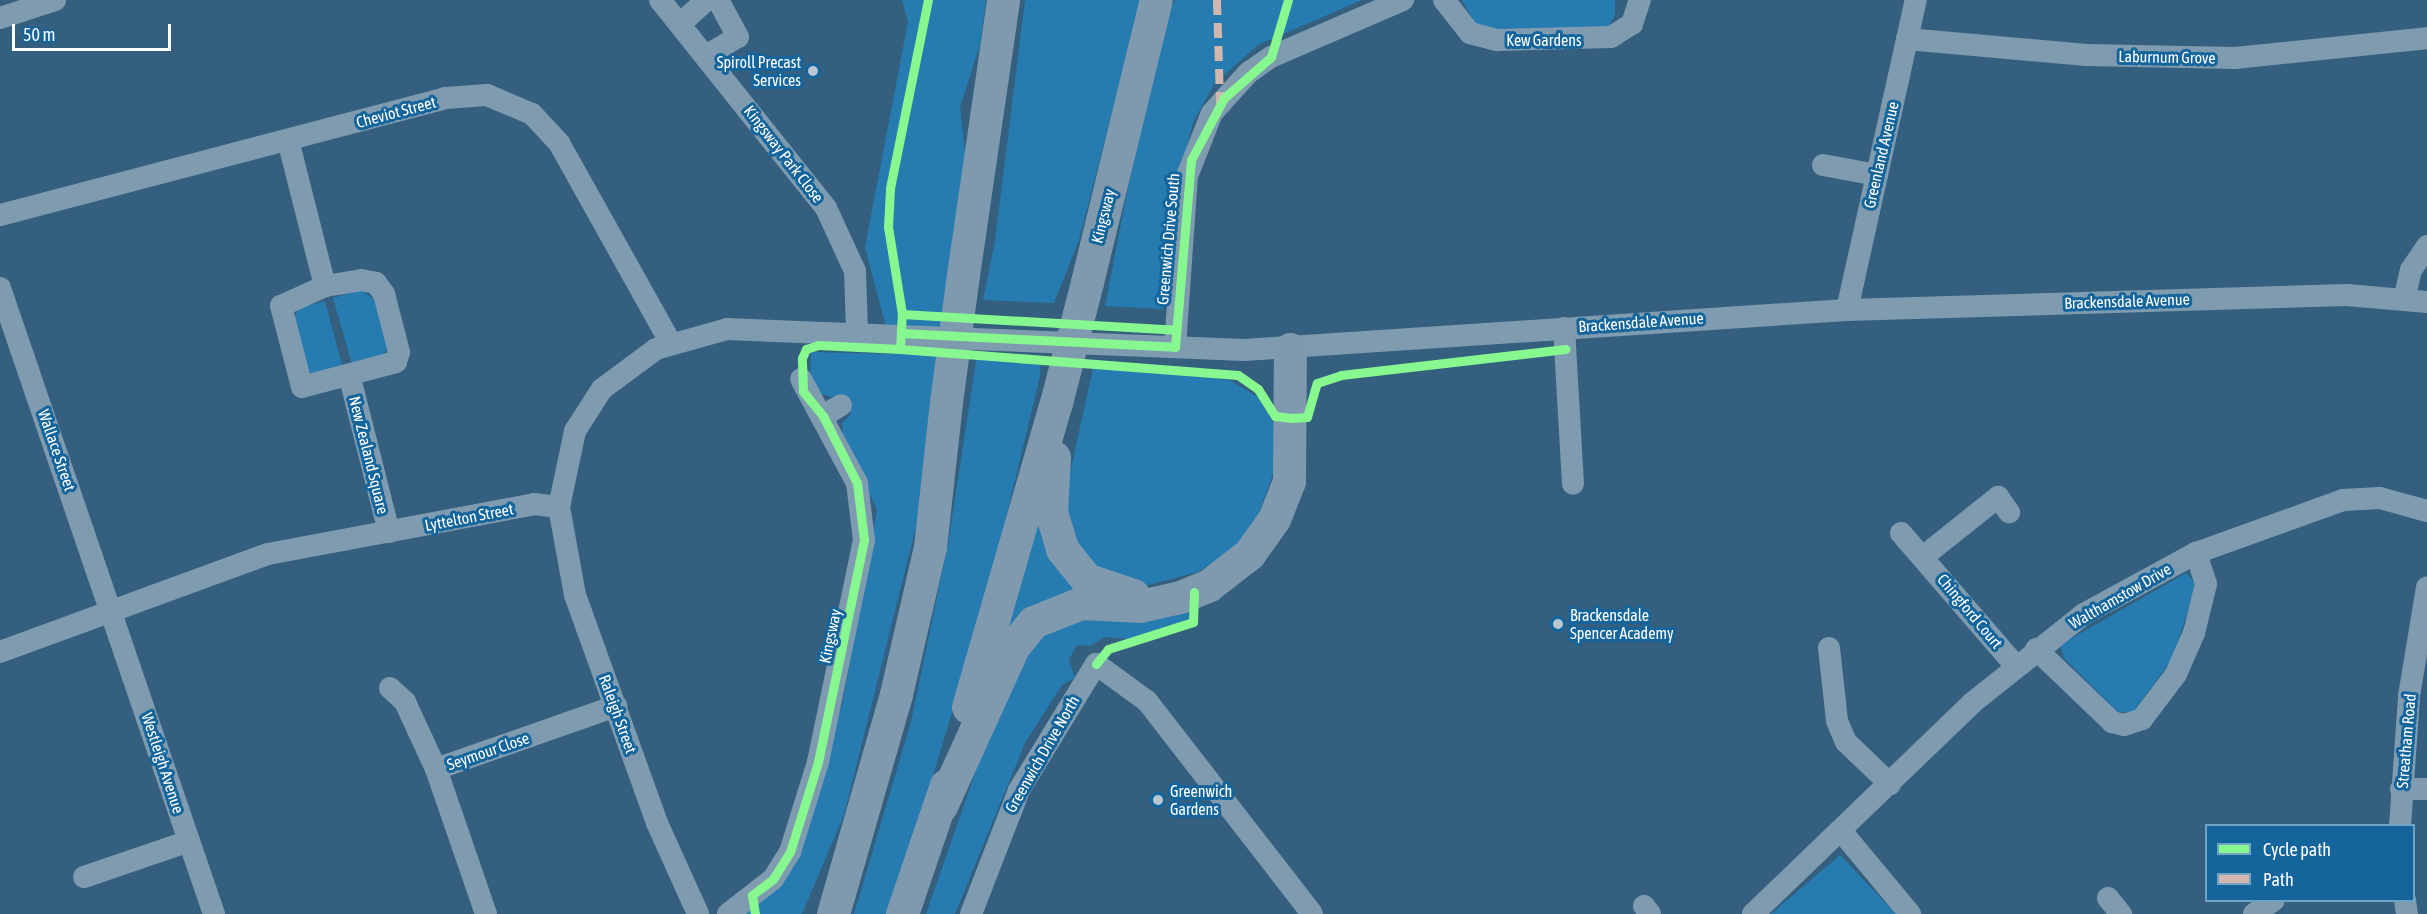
<!DOCTYPE html>
<html>
<head>
<meta charset="utf-8">
<style>
	body { margin:0 }
	#map { position:relative; width:2427px; height:914px; overflow:hidden; background:#345f7e; font-family:"Asap Condensed",sans-serif }
	div>[style] { position:absolute }
	.green>* { inset:0; background:#267bb1 }
	.minor>* { height:22px; margin:-11px; padding:0 11px; transform-origin:11px; border-radius:11px; background:#7f9baf }
	.highway>* { height:33px; margin:-16.5px; padding:0 16.5px; transform-origin:16.5px; border-radius:16.5px; background:#7f9aae }
	.highway-bridge>* { height:33px; margin:-16.5px; padding:0 16.5px; transform-origin:16.5px; border-radius:16.5px; background:#7f9aae }
	.quiet>* { height:8px; margin-top:-4px; transform-origin:0; background:repeating-linear-gradient(90deg,#d1b7ad 0 15px,transparent 0 23px) }
	.cycleway>* { height:9px; margin:-4.5px; padding:0 4.5px; transform-origin:4.5px; border-radius:4.5px; background:#87f88f }
	.dots>* { width:16px; height:16px; translate:-50% -50%; box-sizing:border-box; border:3px solid #15659d; border-radius:50% }
	span { translate:-50% -50%; white-space:nowrap; text-align:center; line-height:1.15; -webkit-text-stroke:6px #15659d; paint-order:stroke }
	.street-label { font-size:16px; color:#fff }
	.poi-label { font-size:16px; color:#fff }
	.right { translate:-100% -50%; text-align:right }
	.left { translate:0 -50%; text-align:left }
	.legend { position:absolute; left:2205px; top:824px; width:210px; height:78px; box-sizing:border-box; background:#15659d; border:2px solid #73a3c4; margin:0; padding:8px 10px; list-style:none; font-size:18px; color:#fff }
	.legend li { display:flex; align-items:center; gap:12px; height:30px }
	.legend b { width:30px; border:2px solid #73a3c4 }
	.scale { position:absolute; left:12px; top:24px; width:159px; height:27px; box-sizing:border-box; border:3px solid #fff; border-top:0; padding-left:8px; font-size:18px; line-height:21px; white-space:nowrap; color:#fff; -webkit-text-stroke:4px #15659d; paint-order:stroke }
</style>
</head>
<body>
<div id="map">
	<div class="green">
		<i style="clip-path:polygon(902px 0,986px 0,980px 45px,960px 107px,968px 178px,922px 503px,844px 815px,802px 914px,742px 914px,795px 866px,843px 701px,877px 510px,843px 437px,842px 423px,851px 414px,841px 394px,831px 397px,810px 390px,811px 352px,893px 354px,865px 247px,908px 22px)"></i>
		<i style="clip-path:polygon(1025px 0,1141px 0,1079px 240px,1054px 303px,983px 300px,995px 241px)"></i>
		<i style="clip-path:polygon(1175px 0,1362px 0,1258px 45px,1215px 83px,1194px 120px,1177px 183px,1163px 309px,1105px 306px,1147px 90px,1163px 22px)"></i>
		<i style="clip-path:polygon(1462px 0,1615px 0,1615px 15px,1608px 28px,1488px 29px,1475px 23px)"></i>
		<i style="clip-path:polygon(361px 290px,374px 299px,388px 348px,379px 362px,353px 368px,333px 298px)"></i>
		<i style="clip-path:polygon(325px 301px,343px 369px,317px 377px,307px 371px,293px 320px,299px 308px)"></i>
		<i style="clip-path:polygon(977px 355px,1041px 360px,1040px 376px,987px 598px,901px 880px,888px 914px,854px 914px,911px 722px,948px 544px)"></i>
		<i style="clip-path:polygon(1094px 364px,1229px 380px,1258px 397px,1276px 427px,1274px 471px,1258px 516px,1237px 546px,1198px 572px,1140px 587px,1089px 570px,1062px 509px)"></i>
		<i style="clip-path:polygon(1038px 508px,1082px 586px,1004px 639px)"></i>
		<i style="clip-path:polygon(2186px 573px,2194px 582px,2193px 594px,2173px 658px,2133px 712px,2118px 712px,2064px 658px,2060px 645px)"></i>
		<i style="clip-path:polygon(1191px 606px,1190px 619px,1131px 639px,1105px 637px,1090px 646px,1077px 645px,1069px 659px,1075px 678px,1062px 685px,1025px 743px,955px 914px,926px 914px,1011px 670px,1059px 615px)"></i>
		<i style="clip-path:polygon(1840px 855px,1896px 914px,1771px 914px)"></i>
	</div>
	<div class="minor">
		<i style="left:660px;top:0;width:266px;rotate:51.4deg"></i>
		<i style="left:826px;top:208px;width:69px;rotate:65.3deg"></i>
		<i style="left:855px;top:271px;width:59px;rotate:88.1deg"></i>
		<i style="left:1444px;top:0;width:42px;rotate:51.8deg"></i>
		<i style="left:1470px;top:33px;width:28px;rotate:15deg"></i>
		<i style="left:1497px;top:40px;width:114px;rotate:-1.5deg"></i>
		<i style="left:1611px;top:37px;width:25px;rotate:-32deg"></i>
		<i style="left:1632px;top:24px;width:25px;rotate:-72deg"></i>
		<i style="left:0;top:18px;width:58px;rotate:-18.1deg"></i>
		<i style="left:680px;top:24px;width:36px;rotate:-42deg"></i>
		<i style="left:1907px;top:39px;width:180px;rotate:5.1deg"></i>
		<i style="left:2086px;top:55px;width:149px;rotate:1.2deg"></i>
		<i style="left:2235px;top:58px;width:193px;rotate:-5.9deg"></i>
		<i style="left:706px;top:56px;width:37px;rotate:-31deg"></i>
		<i style="left:738px;top:37px;width:42px;rotate:-118.4deg"></i>
		<i style="left:288px;top:140px;width:151px;rotate:75.8deg"></i>
		<i style="left:1823px;top:165px;width:55px;rotate:10.5deg"></i>
		<i style="left:0;top:215px;width:460px;rotate:-14.7deg"></i>
		<i style="left:445px;top:98px;width:42px;rotate:-4.1deg"></i>
		<i style="left:487px;top:95px;width:49px;rotate:22.9deg"></i>
		<i style="left:532px;top:114px;width:40px;rotate:47deg"></i>
		<i style="left:559px;top:143px;width:228px;rotate:60.8deg"></i>
		<i style="left:361px;top:280px;width:15px;rotate:11deg"></i>
		<i style="left:376px;top:283px;width:14px;rotate:54deg"></i>
		<i style="left:384px;top:294px;width:60px;rotate:75.5deg"></i>
		<i style="left:399px;top:352px;width:10px;rotate:107deg"></i>
		<i style="left:396px;top:362px;width:97px;rotate:165.1deg"></i>
		<i style="left:302px;top:387px;width:84px;rotate:-104.5deg"></i>
		<i style="left:281px;top:306px;width:48px;rotate:-24.4deg"></i>
		<i style="left:325px;top:286px;width:36px;rotate:-9deg"></i>
		<i style="left:0;top:288px;width:662px;rotate:71.13deg"></i>
		<i style="left:2404px;top:300px;width:31px;rotate:-77deg"></i>
		<i style="left:2411px;top:270px;width:29px;rotate:-56deg"></i>
		<i style="left:1847px;top:310px;width:318px;rotate:-77.5deg"></i>
		<i style="left:1564px;top:328px;width:156px;rotate:86.7deg"></i>
		<i style="left:1175px;top:347px;width:171px;rotate:-86deg"></i>
		<i style="left:1187px;top:176px;width:68px;rotate:-68.4deg"></i>
		<i style="left:1212px;top:113px;width:54px;rotate:-48deg"></i>
		<i style="left:1248px;top:73px;width:28px;rotate:-35deg"></i>
		<i style="left:1271px;top:57px;width:144px;rotate:-23.4deg"></i>
		<i style="left:350px;top:378px;width:159px;rotate:75.8deg"></i>
		<i style="left:823px;top:416px;width:21px;rotate:-31deg"></i>
		<i style="left:559px;top:507px;width:89px;rotate:79.7deg"></i>
		<i style="left:575px;top:595px;width:242px;rotate:70.2deg"></i>
		<i style="left:657px;top:823px;width:100px;rotate:65.7deg"></i>
		<i style="left:1901px;top:533px;width:174px;rotate:49.2deg"></i>
		<i style="left:1924px;top:556px;width:95px;rotate:-38.6deg"></i>
		<i style="left:1998px;top:497px;width:19px;rotate:54deg"></i>
		<i style="left:1829px;top:648px;width:73px;rotate:83.7deg"></i>
		<i style="left:1837px;top:721px;width:23px;rotate:67deg"></i>
		<i style="left:1846px;top:742px;width:61px;rotate:43.7deg"></i>
		<i style="left:2036px;top:649px;width:105px;rotate:43.8deg"></i>
		<i style="left:2112px;top:722px;width:12px;rotate:14deg"></i>
		<i style="left:2124px;top:725px;width:19px;rotate:-18deg"></i>
		<i style="left:2142px;top:719px;width:56px;rotate:-52.9deg"></i>
		<i style="left:2176px;top:674px;width:45px;rotate:-66.3deg"></i>
		<i style="left:2194px;top:633px;width:50px;rotate:-76.2deg"></i>
		<i style="left:2206px;top:584px;width:33px;rotate:-108deg"></i>
		<i style="left:0;top:652px;width:285px;rotate:-20.1deg"></i>
		<i style="left:268px;top:554px;width:271px;rotate:-10.6deg"></i>
		<i style="left:534px;top:504px;width:25px;rotate:7deg"></i>
		<i style="left:559px;top:507px;width:78px;rotate:-78.1deg"></i>
		<i style="left:575px;top:431px;width:50px;rotate:-57.3deg"></i>
		<i style="left:602px;top:389px;width:67px;rotate:-36.5deg"></i>
		<i style="left:656px;top:349px;width:74px;rotate:-15.7deg"></i>
		<i style="left:727px;top:329px;width:517px;rotate:2.33deg"></i>
		<i style="left:1244px;top:350px;width:604px;rotate:-3.8deg"></i>
		<i style="left:1847px;top:310px;width:500px;rotate:-1.72deg"></i>
		<i style="left:2347px;top:295px;width:80px;rotate:5deg"></i>
		<i style="left:390px;top:688px;width:21px;rotate:43deg"></i>
		<i style="left:405px;top:702px;width:74px;rotate:65.2deg"></i>
		<i style="left:2401px;top:789px;width:26px"></i>
		<i style="left:2400px;top:826px;width:130px;rotate:-86deg"></i>
		<i style="left:2409px;top:696px;width:110px;rotate:-80.6deg"></i>
		<i style="left:1842px;top:832px;width:107px;rotate:50.3deg"></i>
		<i style="left:84px;top:877px;width:111px;rotate:-18.9deg"></i>
		<i style="left:2108px;top:898px;width:21px;rotate:51deg"></i>
		<i style="left:2405px;top:900px;width:14px;rotate:82deg"></i>
		<i style="left:1644px;top:906px;width:10px;rotate:53deg"></i>
		<i style="left:486px;top:914px;width:153px;rotate:-109deg"></i>
		<i style="left:436px;top:769px;width:191px;rotate:-19.3deg"></i>
		<i style="left:728px;top:914px;width:57px;rotate:-37.9deg"></i>
		<i style="left:773px;top:879px;width:32px;rotate:-58deg"></i>
		<i style="left:790px;top:852px;width:94px;rotate:-72.7deg"></i>
		<i style="left:818px;top:762px;width:227px;rotate:-78.3deg"></i>
		<i style="left:864px;top:540px;width:57px;rotate:-97deg"></i>
		<i style="left:857px;top:483px;width:118px;rotate:-118.3deg"></i>
		<i style="left:971px;top:914px;width:133px;rotate:-68.8deg"></i>
		<i style="left:1019px;top:790px;width:148px;rotate:-58.6deg"></i>
		<i style="left:1096px;top:664px;width:63px;rotate:36deg"></i>
		<i style="left:1147px;top:701px;width:269px;rotate:52.2deg"></i>
		<i style="left:1753px;top:914px;width:304px;rotate:-43.9deg"></i>
		<i style="left:1972px;top:703px;width:143px;rotate:-38.5deg"></i>
		<i style="left:2084px;top:614px;width:128px;rotate:-28.6deg"></i>
		<i style="left:2196px;top:553px;width:156px;rotate:-19.8deg"></i>
		<i style="left:2343px;top:500px;width:37px;rotate:-3deg"></i>
		<i style="left:2380px;top:498px;width:49px;rotate:15.5deg"></i>
		<i style="left:2254px;top:914px;width:24px;rotate:-35deg"></i>
	</div>
	<div class="highway">
		<i style="left:963px;top:275px;width:278px;rotate:-81.7deg"></i>
		<i style="left:1087px;top:282px;width:290px;rotate:-76.3deg"></i>
		<i style="left:1054px;top:457px;width:55px;rotate:93.1deg"></i>
		<i style="left:1051px;top:512px;width:39px;rotate:73deg"></i>
		<i style="left:1062px;top:549px;width:38px;rotate:51deg"></i>
		<i style="left:1086px;top:579px;width:50px;rotate:18.8deg"></i>
		<i style="left:968px;top:707px;width:316px;rotate:-73.9deg"></i>
		<i style="left:941px;top:806px;width:175px;rotate:-65.6deg"></i>
		<i style="left:1013px;top:647px;width:32px;rotate:-51deg"></i>
		<i style="left:1033px;top:622px;width:52px;rotate:-21.6deg"></i>
		<i style="left:1081px;top:603px;width:59px;rotate:2.9deg"></i>
		<i style="left:1140px;top:606px;width:41px;rotate:-12.7deg"></i>
		<i style="left:1180px;top:597px;width:31px;rotate:-22deg"></i>
		<i style="left:1209px;top:585px;width:51px;rotate:-37.8deg"></i>
		<i style="left:1249px;top:554px;width:43px;rotate:-54.5deg"></i>
		<i style="left:1274px;top:519px;width:41px;rotate:-68.5deg"></i>
		<i style="left:1289px;top:481px;width:132px;rotate:-89.6deg"></i>
		<i style="left:833px;top:914px;width:229px;rotate:-74deg"></i>
		<i style="left:896px;top:694px;width:151px;rotate:-77deg"></i>
		<i style="left:930px;top:547px;width:146px;rotate:-83.7deg"></i>
		<i style="left:902px;top:914px;width:136px;rotate:-71.2deg"></i>
	</div>
	<div class="highway-bridge">
		<i style="left:946px;top:402px;width:128px;rotate:-82.4deg"></i>
		<i style="left:1056px;top:403px;width:125px;rotate:-75.6deg"></i>
	</div>
	<div class="quiet">
		<i style="left:1217px;top:0;width:104px;rotate:88.3deg"></i>
	</div>
	<div class="cycleway">
		<i style="left:902px;top:314px;width:274px;rotate:3.3deg"></i>
		<i style="left:901px;top:333px;width:274px;rotate:2.9deg"></i>
		<i style="left:1175px;top:347px;width:188px;rotate:-85.1deg"></i>
		<i style="left:1191px;top:160px;width:70px;rotate:-62deg"></i>
		<i style="left:1224px;top:98px;width:62px;rotate:-41.1deg"></i>
		<i style="left:1271px;top:57px;width:59px;rotate:-73.4deg"></i>
		<i style="left:900px;top:349px;width:339px;rotate:4.4deg"></i>
		<i style="left:1238px;top:375px;width:24px;rotate:35deg"></i>
		<i style="left:1258px;top:389px;width:32px;rotate:58deg"></i>
		<i style="left:1275px;top:416px;width:17px;rotate:7deg"></i>
		<i style="left:1292px;top:418px;width:15px;rotate:-4deg"></i>
		<i style="left:1307px;top:417px;width:35px;rotate:-74deg"></i>
		<i style="left:1317px;top:383px;width:25px;rotate:-18deg"></i>
		<i style="left:1341px;top:375px;width:226px;rotate:-6.6deg"></i>
		<i style="left:1096px;top:664px;width:19px;rotate:-51deg"></i>
		<i style="left:1108px;top:649px;width:89px;rotate:-17.6deg"></i>
		<i style="left:1193px;top:622px;width:30px;rotate:-88deg"></i>
		<i style="left:755px;top:914px;width:19px;rotate:-99deg"></i>
		<i style="left:752px;top:895px;width:26px;rotate:-37deg"></i>
		<i style="left:773px;top:879px;width:32px;rotate:-58deg"></i>
		<i style="left:790px;top:852px;width:94px;rotate:-72.7deg"></i>
		<i style="left:818px;top:762px;width:227px;rotate:-78.3deg"></i>
		<i style="left:864px;top:540px;width:57px;rotate:-97deg"></i>
		<i style="left:857px;top:483px;width:75px;rotate:-116.9deg"></i>
		<i style="left:823px;top:416px;width:32px;rotate:-129deg"></i>
		<i style="left:803px;top:391px;width:33px;rotate:-92deg"></i>
		<i style="left:802px;top:358px;width:10px;rotate:-66deg"></i>
		<i style="left:806px;top:349px;width:13px;rotate:-18deg"></i>
		<i style="left:818px;top:345px;width:82px;rotate:2.8deg"></i>
		<i style="left:900px;top:349px;width:35px;rotate:-87deg"></i>
		<i style="left:902px;top:314px;width:88px;rotate:-99.1deg"></i>
		<i style="left:888px;top:227px;width:39px;rotate:-87deg"></i>
		<i style="left:890px;top:188px;width:192px;rotate:-78.6deg"></i>
	</div>
	<div class="dots">
		<i style="left:813px;top:71px;background:#b8c7d2"></i>
		<i style="left:1558px;top:624px;background:#b8c7d2"></i>
		<i style="left:1158px;top:800px;background:#b8c7d2"></i>
	</div>
	<div class="street-label">
		<span style="left:1544px;top:40px">Kew Gardens</span>
		<span style="left:2167px;top:57px;rotate:1deg">Laburnum Grove</span>
		<span style="left:396px;top:112px;rotate:-15deg">Cheviot Street</span>
		<span style="left:784px;top:154px;rotate:52deg">Kingsway Park Close</span>
		<span style="left:1881px;top:155px;rotate:-77deg">Greenland Avenue</span>
		<span style="left:1103px;top:216px;rotate:-76deg">Kingsway</span>
		<span style="left:1168px;top:239px;rotate:-85deg">Greenwich Drive South</span>
		<span style="left:2127px;top:301px;rotate:-2deg">Brackensdale Avenue</span>
		<span style="left:1641px;top:322px;rotate:-4deg">Brackensdale Avenue</span>
		<span style="left:57px;top:450px;rotate:71deg">Wallace Street</span>
		<span style="left:369px;top:455px;rotate:76deg">New Zealand Square</span>
		<span style="left:469px;top:517px;rotate:-11deg">Lyttelton Street</span>
		<span style="left:2120px;top:596px;rotate:-30deg">Walthamstow Drive</span>
		<span style="left:1970px;top:611px;rotate:50deg">Chingford Court</span>
		<span style="left:830px;top:636px;rotate:-78deg">Kingsway</span>
		<span style="left:618px;top:714px;rotate:70deg">Raleigh Street</span>
		<span style="left:2406px;top:741px;rotate:-85deg">Streatham Road</span>
		<span style="left:488px;top:751px;rotate:-19deg">Seymour Close</span>
		<span style="left:1042px;top:754px;rotate:-60deg">Greenwich Drive North</span>
		<span style="left:163px;top:763px;rotate:72deg">Westleigh Avenue</span>
	</div>
	<div class="poi-label">
		<span class="right" style="left:801px;top:71px">Spiroll Precast<br>Services</span>
		<span class="left" style="left:1570px;top:624px">Brackensdale<br>Spencer Academy</span>
		<span class="left" style="left:1170px;top:800px">Greenwich<br>Gardens</span>
	</div>
	<ul class="legend">
	<li><b style="height:8px;background:#87f88f"></b>Cycle path</li>
	<li><b style="height:8px;background:#d1b7ad"></b>Path</li>
	</ul>
	<div class="scale">50 m</div>
</div>
</body>
</html>
